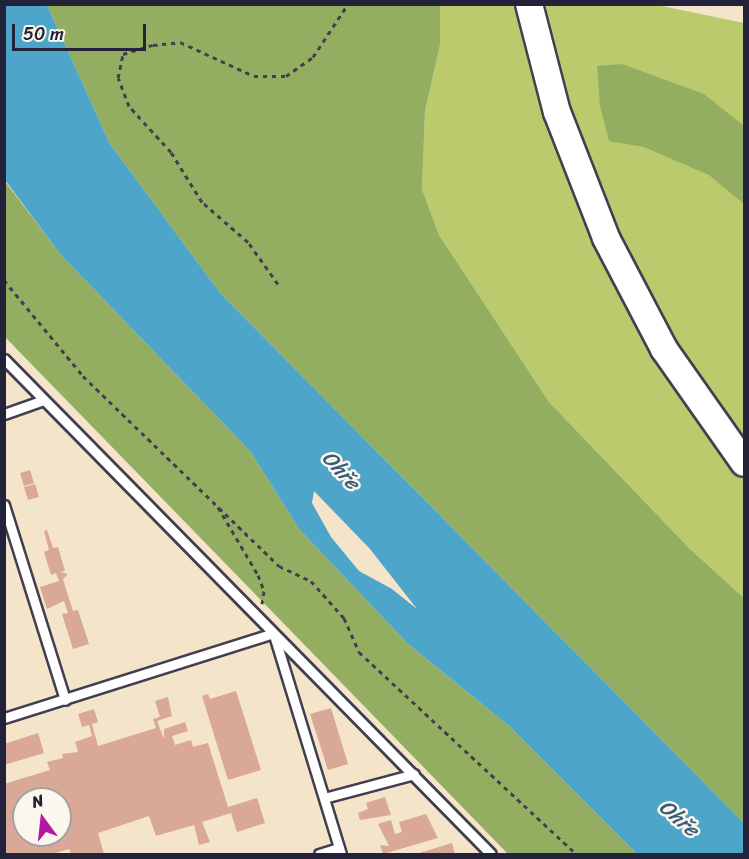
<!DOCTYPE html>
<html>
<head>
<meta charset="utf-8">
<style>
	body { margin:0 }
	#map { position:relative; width:749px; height:859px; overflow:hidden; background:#f4e4c9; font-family:Sriracha,sans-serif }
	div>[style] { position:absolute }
	.green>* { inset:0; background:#baca6d }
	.forest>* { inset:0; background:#93ae60 }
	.water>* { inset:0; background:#4da6ca }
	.building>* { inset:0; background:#d9a897 }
	.path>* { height:3px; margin-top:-1.5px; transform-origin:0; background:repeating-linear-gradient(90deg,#423f50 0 4.5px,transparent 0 9px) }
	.roads { filter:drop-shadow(2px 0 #423f50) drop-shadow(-2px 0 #423f50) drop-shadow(0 2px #423f50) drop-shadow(0 -2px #423f50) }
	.lane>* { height:9px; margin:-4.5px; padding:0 4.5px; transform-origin:4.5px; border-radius:4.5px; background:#fff }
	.secondary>* { height:26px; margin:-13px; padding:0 13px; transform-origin:13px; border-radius:13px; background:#fff }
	span { translate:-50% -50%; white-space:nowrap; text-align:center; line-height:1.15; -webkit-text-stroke:5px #fbf7ec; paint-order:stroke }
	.water-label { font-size:21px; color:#355d7b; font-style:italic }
	.frame { position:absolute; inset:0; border:6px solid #22223b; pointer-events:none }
	.north { position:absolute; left:12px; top:787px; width:60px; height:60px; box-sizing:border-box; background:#fbf7ec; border:2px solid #a4a2a5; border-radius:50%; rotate:345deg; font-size:16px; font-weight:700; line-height:24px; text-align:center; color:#22223b }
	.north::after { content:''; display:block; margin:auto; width:21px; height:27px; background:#b5179e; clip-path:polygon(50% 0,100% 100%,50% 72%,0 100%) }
	.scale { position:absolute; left:12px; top:24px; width:134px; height:27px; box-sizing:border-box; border:3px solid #22223b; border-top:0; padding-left:8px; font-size:18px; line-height:21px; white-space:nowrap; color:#22223b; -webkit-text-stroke:4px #fbf7ec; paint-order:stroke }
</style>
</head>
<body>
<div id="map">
	<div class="green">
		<i style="clip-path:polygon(440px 5px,521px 5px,546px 112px,733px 464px,744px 476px,744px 598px,689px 548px,549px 402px,439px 235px,422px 189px,425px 111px,440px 45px)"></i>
		<i style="clip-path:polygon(545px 5px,657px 5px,744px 23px,744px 437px,704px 384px,662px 317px,620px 233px,572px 114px)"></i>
	</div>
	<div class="forest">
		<i style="clip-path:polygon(47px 5px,440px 5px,440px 45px,425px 111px,422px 189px,439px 235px,549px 402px,689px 548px,744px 598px,744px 823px,221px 294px,110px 144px)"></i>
		<i style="clip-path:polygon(622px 64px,704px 94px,744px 126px,744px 204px,709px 175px,644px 147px,609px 141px,600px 106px,597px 66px)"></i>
		<i style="clip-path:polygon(4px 180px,60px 254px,250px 451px,299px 529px,407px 643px,509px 726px,637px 854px,508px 854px,5px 337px)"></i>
	</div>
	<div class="water">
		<i style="clip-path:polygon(evenodd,5px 4px,47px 5px,110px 144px,221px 294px,744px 823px,744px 854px,637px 854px,509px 726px,407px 643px,299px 529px,250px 451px,60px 254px,5px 180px,5px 4px,314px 491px,370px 549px,417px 609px,392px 589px,359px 571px,331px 537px,312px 503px,314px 491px)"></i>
	</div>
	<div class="building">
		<i style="clip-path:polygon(30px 470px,34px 483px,24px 486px,20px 473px)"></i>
		<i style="clip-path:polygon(35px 484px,39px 497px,28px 500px,24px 487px)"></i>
		<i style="clip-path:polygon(47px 530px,53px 548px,58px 547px,65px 571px,60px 572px,68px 574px,63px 579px,69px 599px,73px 611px,78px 610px,89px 644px,73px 649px,62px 614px,68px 613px,64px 601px,47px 609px,40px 587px,59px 581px,56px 573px,51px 575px,44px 552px,49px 550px,44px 531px)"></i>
		<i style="clip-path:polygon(236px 691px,261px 770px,228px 780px,202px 696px,208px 694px,210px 699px)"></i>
		<i style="clip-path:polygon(evenodd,168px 697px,172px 716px,157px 721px,164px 739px,164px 729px,185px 722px,188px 731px,172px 736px,175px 745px,191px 740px,193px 747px,208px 743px,228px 807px,257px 798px,265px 823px,237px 832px,231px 813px,202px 822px,210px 842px,199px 845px,194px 825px,156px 836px,149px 816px,98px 833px,104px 854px,71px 854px,69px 849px,52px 854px,4px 854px,4px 784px,50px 770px,47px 762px,63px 758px,62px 754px,78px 752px,75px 742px,92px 736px,89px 725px,82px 727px,78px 714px,94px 709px,98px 722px,92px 724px,98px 746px,156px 728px,153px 719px,160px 717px,155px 701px,168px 697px,24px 799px,60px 799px,60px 835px,24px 835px,24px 799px)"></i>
		<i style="clip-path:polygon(331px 708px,348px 764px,328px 770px,310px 714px)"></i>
		<i style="clip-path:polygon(38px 733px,44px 753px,4px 765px,4px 744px)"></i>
		<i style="clip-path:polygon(385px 797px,391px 815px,360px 820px,358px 813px,368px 809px,366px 803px)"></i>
		<i style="clip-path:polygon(426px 814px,438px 838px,383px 854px,380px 845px,389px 846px,378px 824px,391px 820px,395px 834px,402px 832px,399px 822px)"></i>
		<i style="clip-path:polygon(452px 843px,455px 854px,416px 854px)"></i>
	</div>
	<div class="path">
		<i style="left:4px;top:280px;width:124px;rotate:50.5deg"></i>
		<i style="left:83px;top:376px;width:273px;rotate:44.1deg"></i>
		<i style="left:279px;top:566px;width:35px;rotate:25deg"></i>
		<i style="left:311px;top:581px;width:50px;rotate:48.3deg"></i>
		<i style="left:344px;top:618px;width:37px;rotate:66deg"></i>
		<i style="left:359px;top:652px;width:296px;rotate:42.9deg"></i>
		<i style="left:278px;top:284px;width:52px;rotate:-125.5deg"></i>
		<i style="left:248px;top:242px;width:61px;rotate:-139deg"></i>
		<i style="left:202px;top:202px;width:59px;rotate:-121.8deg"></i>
		<i style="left:171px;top:152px;width:62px;rotate:-132.4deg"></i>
		<i style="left:129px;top:106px;width:30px;rotate:-111deg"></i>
		<i style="left:118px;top:78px;width:25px;rotate:-78deg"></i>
		<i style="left:123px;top:54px;width:31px;rotate:-17deg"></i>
		<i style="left:153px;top:45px;width:27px;rotate:-6deg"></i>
		<i style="left:180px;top:42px;width:81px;rotate:24.7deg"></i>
		<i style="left:254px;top:76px;width:32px"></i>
		<i style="left:286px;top:76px;width:33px;rotate:-35deg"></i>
		<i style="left:313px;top:57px;width:64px;rotate:-56.6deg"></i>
		<i style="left:218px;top:507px;width:79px;rotate:59.5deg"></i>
		<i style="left:258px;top:575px;width:17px;rotate:69deg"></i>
		<i style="left:264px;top:591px;width:13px;rotate:99deg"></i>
	</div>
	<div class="roads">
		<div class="lane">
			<i style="left:4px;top:359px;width:694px;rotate:45.47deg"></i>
			<i style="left:4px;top:414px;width:42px;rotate:-19.3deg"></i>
			<i style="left:4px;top:505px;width:204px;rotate:72.6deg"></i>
			<i style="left:274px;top:635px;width:229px;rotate:73deg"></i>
			<i style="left:4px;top:718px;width:282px;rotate:-17.5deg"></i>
			<i style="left:324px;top:798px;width:93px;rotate:-14.9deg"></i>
			<i style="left:319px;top:854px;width:21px;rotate:-17deg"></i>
		</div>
		<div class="secondary">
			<i style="left:529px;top:4px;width:112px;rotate:75.5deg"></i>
			<i style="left:557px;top:112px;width:135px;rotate:68.7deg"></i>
			<i style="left:606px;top:238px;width:125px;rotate:62.4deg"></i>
			<i style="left:664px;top:349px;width:139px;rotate:54.9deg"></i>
		</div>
	</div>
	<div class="water-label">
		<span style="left:341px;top:470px;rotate:47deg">Ohře</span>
		<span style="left:679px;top:818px;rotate:41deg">Ohře</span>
	</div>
	<div class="frame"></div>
	<div class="north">N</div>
	<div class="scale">50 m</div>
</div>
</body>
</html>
